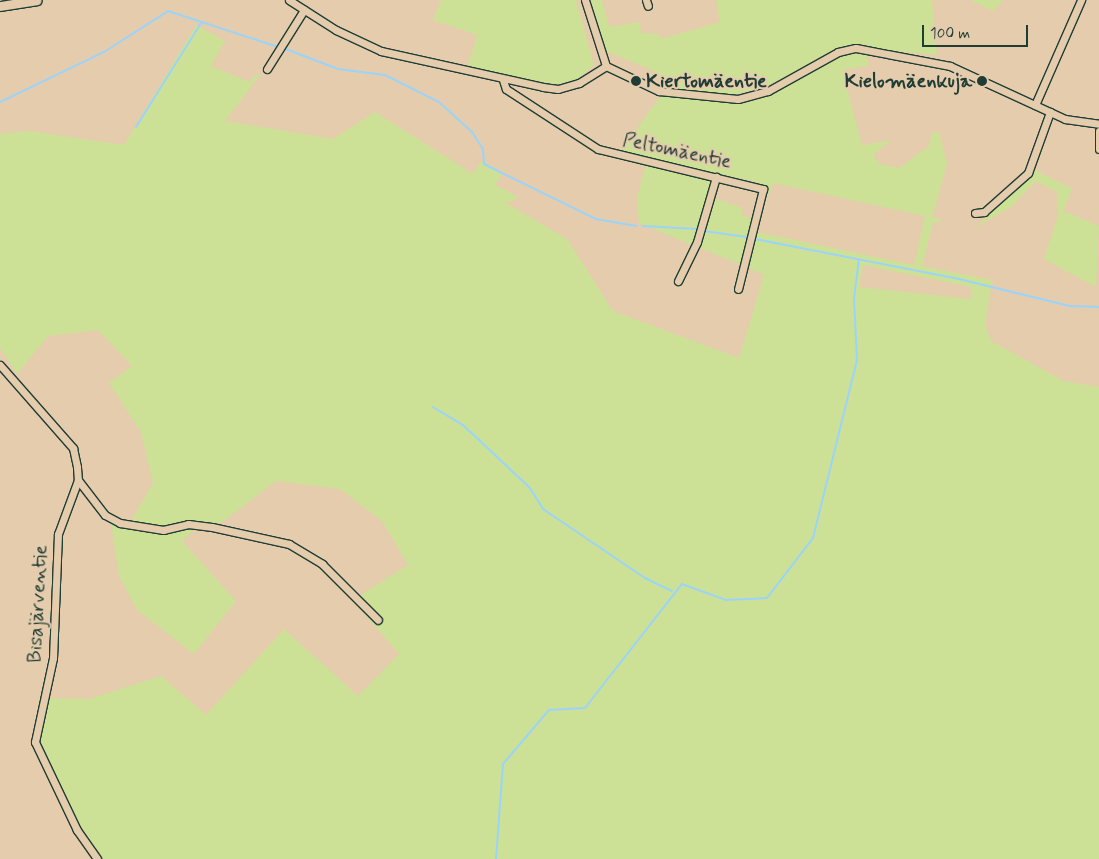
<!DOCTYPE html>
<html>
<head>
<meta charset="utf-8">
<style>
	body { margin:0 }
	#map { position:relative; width:1099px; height:859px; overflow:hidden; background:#e5ccad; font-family:Mynerve,sans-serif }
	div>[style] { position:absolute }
	.green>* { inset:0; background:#cce196 }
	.stream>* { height:2px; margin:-1px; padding:0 1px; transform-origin:1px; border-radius:1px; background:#9bd4fa }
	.roads { filter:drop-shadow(1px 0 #1f3d34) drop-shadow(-1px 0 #1f3d34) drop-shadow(0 1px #1f3d34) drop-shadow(0 -1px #1f3d34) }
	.minor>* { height:7px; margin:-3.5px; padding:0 3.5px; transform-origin:3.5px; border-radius:3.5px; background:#e5ccad }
	.tertiary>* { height:9px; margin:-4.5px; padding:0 4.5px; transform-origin:4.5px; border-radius:4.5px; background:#e5ccad }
	.dots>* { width:14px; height:14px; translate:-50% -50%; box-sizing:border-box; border:2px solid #e5ccad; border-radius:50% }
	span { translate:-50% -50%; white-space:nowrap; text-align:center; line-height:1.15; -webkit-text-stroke:4px #e5ccad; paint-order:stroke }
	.poi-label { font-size:20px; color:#1f3d34; font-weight:700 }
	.left { translate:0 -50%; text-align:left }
	.right { translate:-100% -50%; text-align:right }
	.street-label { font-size:20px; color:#1f3d34 }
	.scale { position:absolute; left:922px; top:25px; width:106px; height:22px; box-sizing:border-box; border:2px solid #1f3d34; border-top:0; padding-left:6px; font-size:15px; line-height:18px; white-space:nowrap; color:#1f3d34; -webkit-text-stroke:4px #e5ccad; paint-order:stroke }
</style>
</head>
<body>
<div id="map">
	<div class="green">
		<i style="clip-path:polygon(441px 0,576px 0,594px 65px,579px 78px,556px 85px,467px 68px,477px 35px,433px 20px)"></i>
		<i style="clip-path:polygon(591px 0,602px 0,609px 27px,640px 22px,641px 33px,659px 34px,661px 39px,720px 22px,716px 0,932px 0,937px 55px,842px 46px,767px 86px,732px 95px,703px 95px,668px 88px,652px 70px,606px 51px)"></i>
		<i style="clip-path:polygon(970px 0,1003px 0,993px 11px)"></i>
		<i style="clip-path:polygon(evenodd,196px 25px,225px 41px,211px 66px,250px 82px,256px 74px,260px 75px,225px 121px,333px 139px,375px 112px,473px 174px,481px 161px,503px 172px,495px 185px,517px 196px,514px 201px,504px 202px,567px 239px,613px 311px,739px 358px,764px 275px,746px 267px,757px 232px,914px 265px,925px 216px,773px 183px,768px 197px,758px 182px,619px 154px,661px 95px,740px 101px,773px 94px,845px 53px,868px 55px,868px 66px,842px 70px,862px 145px,892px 140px,873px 155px,880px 164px,899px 168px,930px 145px,931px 133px,939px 132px,947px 164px,932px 217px,943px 220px,933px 223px,922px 266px,992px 280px,985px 326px,991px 341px,1064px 381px,1099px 387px,1099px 859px,103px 859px,76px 819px,40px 740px,47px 698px,89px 699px,161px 676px,206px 715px,284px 629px,358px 696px,399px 654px,353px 600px,408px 565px,382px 521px,340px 489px,276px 481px,221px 523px,198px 526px,182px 541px,236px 601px,194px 654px,137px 610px,119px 576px,111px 523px,127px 528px,153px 483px,141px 432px,109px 383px,132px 366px,98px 330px,48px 336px,17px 374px,0 348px,0 134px,29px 131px,124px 145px,196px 25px,863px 265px,971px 287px,971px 299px,859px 287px,863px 265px)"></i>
		<i style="clip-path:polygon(646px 164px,712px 179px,692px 245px,639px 223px,637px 197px)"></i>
		<i style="clip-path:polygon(1033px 169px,1072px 189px,1063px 211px,1099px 226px,1096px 287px,1044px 259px,1058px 216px,1057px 192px,1036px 181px,1011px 207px,976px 227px)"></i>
		<i style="clip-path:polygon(713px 198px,743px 208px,741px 214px,756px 221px,741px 265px,698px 247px)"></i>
	</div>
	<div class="stream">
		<i style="left:283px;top:48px;width:59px;rotate:20.9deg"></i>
		<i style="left:338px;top:69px;width:47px;rotate:7.3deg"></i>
		<i style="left:385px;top:75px;width:60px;rotate:26.6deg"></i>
		<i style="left:439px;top:102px;width:45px;rotate:42.3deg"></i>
		<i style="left:472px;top:132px;width:20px;rotate:57deg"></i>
		<i style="left:483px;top:149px;width:15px;rotate:86deg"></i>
		<i style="left:484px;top:164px;width:125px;rotate:26.2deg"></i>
		<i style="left:596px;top:219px;width:41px;rotate:9.9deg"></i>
		<i style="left:0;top:102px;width:115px;rotate:-25.7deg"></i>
		<i style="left:104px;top:52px;width:76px;rotate:-32.6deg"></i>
		<i style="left:168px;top:11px;width:116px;rotate:18.1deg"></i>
		<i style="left:136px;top:127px;width:123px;rotate:-58deg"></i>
		<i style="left:643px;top:226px;width:54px;rotate:3.2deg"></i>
		<i style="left:704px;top:231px;width:43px;rotate:7.9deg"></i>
		<i style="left:755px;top:239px;width:208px;rotate:11.1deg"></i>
		<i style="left:959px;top:279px;width:114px;rotate:13.7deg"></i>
		<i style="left:1070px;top:306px;width:29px;rotate:2deg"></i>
		<i style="left:433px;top:407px;width:35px;rotate:31deg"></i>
		<i style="left:463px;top:425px;width:92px;rotate:43.2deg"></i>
		<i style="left:530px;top:488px;width:25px;rotate:58deg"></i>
		<i style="left:543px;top:509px;width:123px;rotate:34.1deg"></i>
		<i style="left:645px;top:578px;width:30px;rotate:26deg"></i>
		<i style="left:496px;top:859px;width:95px;rotate:-85.8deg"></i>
		<i style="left:503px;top:764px;width:71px;rotate:-49.6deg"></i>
		<i style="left:549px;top:710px;width:36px;rotate:-3deg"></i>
		<i style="left:585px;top:708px;width:157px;rotate:-52deg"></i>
		<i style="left:682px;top:584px;width:47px;rotate:20deg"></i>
		<i style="left:726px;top:600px;width:41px;rotate:-2.8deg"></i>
		<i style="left:767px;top:598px;width:76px;rotate:-52.5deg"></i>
		<i style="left:813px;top:538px;width:183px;rotate:-76.1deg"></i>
		<i style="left:857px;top:360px;width:61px;rotate:-92.8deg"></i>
		<i style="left:854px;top:299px;width:39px;rotate:-83deg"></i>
	</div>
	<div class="roads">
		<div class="minor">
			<i style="left:289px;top:0;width:56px;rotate:32.6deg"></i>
			<i style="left:336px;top:30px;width:50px;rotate:25deg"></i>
			<i style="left:381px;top:51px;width:166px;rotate:12.5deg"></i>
			<i style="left:543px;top:87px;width:15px;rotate:8deg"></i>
			<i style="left:558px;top:89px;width:22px;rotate:-16deg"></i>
			<i style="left:579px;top:83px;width:32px;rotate:-32deg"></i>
			<i style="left:606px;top:66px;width:59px;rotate:25.3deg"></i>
			<i style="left:659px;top:91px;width:79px;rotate:5.8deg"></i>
			<i style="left:738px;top:99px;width:31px;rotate:-15deg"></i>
			<i style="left:768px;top:91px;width:80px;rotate:-29.1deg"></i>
			<i style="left:838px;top:52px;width:18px;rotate:-13deg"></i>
			<i style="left:856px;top:48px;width:96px;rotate:10.8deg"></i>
			<i style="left:950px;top:66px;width:127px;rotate:24.7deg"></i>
			<i style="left:1065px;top:119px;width:34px;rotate:8deg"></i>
			<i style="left:585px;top:0;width:69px;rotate:72.3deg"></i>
			<i style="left:646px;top:0;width:6px;rotate:72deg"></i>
			<i style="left:267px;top:69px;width:70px;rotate:-57.9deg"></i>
			<i style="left:503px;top:80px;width:9px;rotate:72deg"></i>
			<i style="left:506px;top:89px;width:110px;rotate:33.1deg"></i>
			<i style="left:598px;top:149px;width:170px;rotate:13.6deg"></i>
			<i style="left:763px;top:189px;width:103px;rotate:104deg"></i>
			<i style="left:1035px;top:105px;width:115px;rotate:-66.3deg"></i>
			<i style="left:1099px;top:131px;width:18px;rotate:90deg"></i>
			<i style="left:975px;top:213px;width:9px;rotate:-6deg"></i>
			<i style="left:984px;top:212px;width:59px;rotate:-41.6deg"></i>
			<i style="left:1028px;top:173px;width:65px;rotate:-70.2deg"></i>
			<i style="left:678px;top:281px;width:43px;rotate:-64deg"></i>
			<i style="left:697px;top:242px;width:68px;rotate:-73.7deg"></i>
			<i style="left:0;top:365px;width:111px;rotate:48.7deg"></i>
			<i style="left:73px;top:448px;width:19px;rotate:78deg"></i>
			<i style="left:77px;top:467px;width:13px;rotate:86deg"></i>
			<i style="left:78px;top:480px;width:58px;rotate:110.3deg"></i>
			<i style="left:58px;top:534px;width:124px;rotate:92.3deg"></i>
			<i style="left:53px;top:658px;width:86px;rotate:102.1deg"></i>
			<i style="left:35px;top:742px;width:98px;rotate:64.5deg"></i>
			<i style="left:77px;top:830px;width:35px;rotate:55deg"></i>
			<i style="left:78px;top:480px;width:44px;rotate:52.4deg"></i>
			<i style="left:105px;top:515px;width:17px;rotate:28deg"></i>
			<i style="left:120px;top:523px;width:44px;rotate:9.2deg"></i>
			<i style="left:163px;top:530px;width:26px;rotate:-13deg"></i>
			<i style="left:188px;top:524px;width:24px;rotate:7deg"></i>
			<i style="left:212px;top:527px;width:79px;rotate:12.4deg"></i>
			<i style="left:289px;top:544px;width:39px;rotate:31deg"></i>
			<i style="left:322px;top:564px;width:79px;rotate:45deg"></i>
		</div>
		<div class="tertiary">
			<i style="left:0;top:6px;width:37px;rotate:-9deg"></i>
		</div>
	</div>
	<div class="dots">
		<i style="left:636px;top:81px;background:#1f3d34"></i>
		<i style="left:982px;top:81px;background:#1f3d34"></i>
	</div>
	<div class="poi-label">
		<span class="left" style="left:646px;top:81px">Kiertomäentie</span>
		<span class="right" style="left:972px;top:81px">Kielomäenkuja</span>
	</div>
	<div class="street-label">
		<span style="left:677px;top:151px;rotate:12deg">Peltomäentie</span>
		<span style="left:38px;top:604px;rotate:-87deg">Bisajärventie</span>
	</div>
	<div class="scale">100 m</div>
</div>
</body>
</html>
